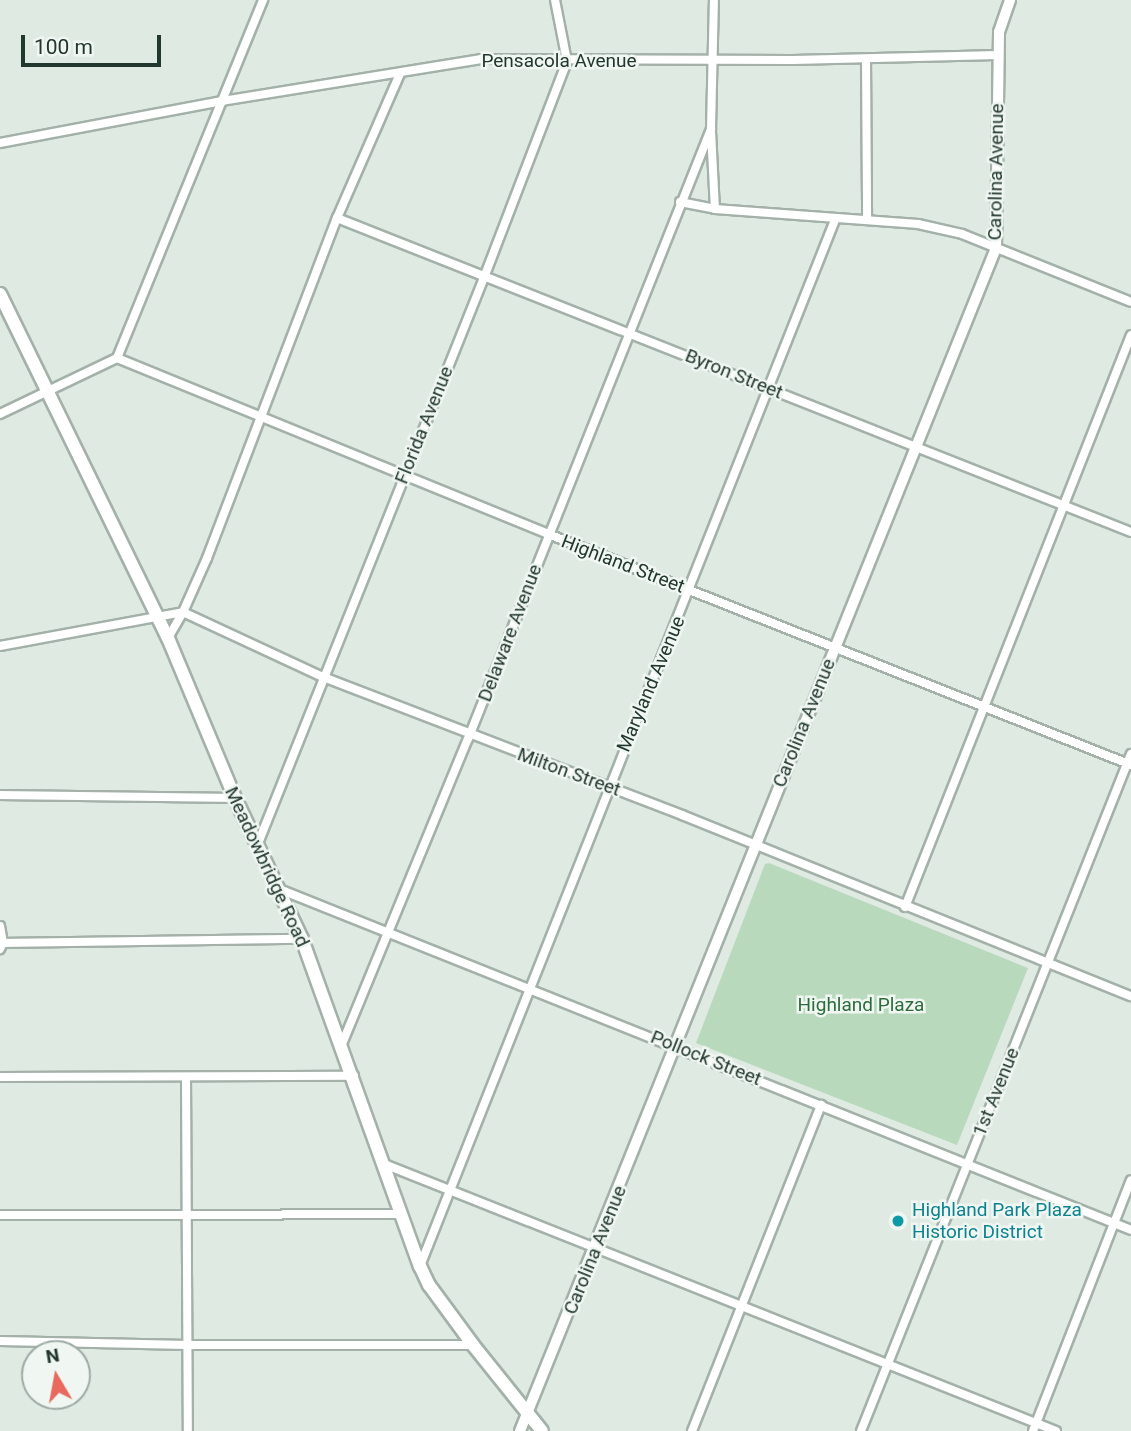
<!DOCTYPE html>
<html>
<head>
<meta charset="utf-8">
<style>
	body { margin:0 }
	#map { position:relative; width:1131px; height:1431px; overflow:hidden; background:#dfeae3; font-family:Roboto,sans-serif }
	div>[style] { position:absolute }
	.green>* { inset:0; background:#b9d9bd }
	.roads { filter:drop-shadow(2px 0 #a3b1a9) drop-shadow(-2px 0 #a3b1a9) drop-shadow(0 2px #a3b1a9) drop-shadow(0 -2px #a3b1a9) }
	.minor>* { height:8px; margin:-4px; padding:0 4px; transform-origin:4px; border-radius:4px; background:#fff }
	.tertiary>* { height:10px; margin:-5px; padding:0 5px; transform-origin:5px; border-radius:5px; background:#fff }
	.secondary>* { height:12px; margin:-6px; padding:0 6px; transform-origin:6px; border-radius:6px; background:#fff }
	.dots>* { width:19px; height:19px; translate:-50% -50%; box-sizing:border-box; border:4px solid #f0f6f2; border-radius:50% }
	span { translate:-50% -50%; white-space:nowrap; text-align:center; line-height:1.15; -webkit-text-stroke:5px #f0f6f2; paint-order:stroke }
	.street-label { font-size:19px; color:#22382f }
	.park-label { font-size:19px; color:#2f6c3d }
	.culture-label { font-size:19px; color:#0d838f }
	.left { translate:0 -50%; text-align:left }
	.north { position:absolute; left:21px; top:1340px; width:70px; height:70px; box-sizing:border-box; background:#f0f6f2; border:2px solid #9eaaa4; border-radius:50%; rotate:350deg; font-size:19px; font-weight:700; line-height:28px; text-align:center; color:#22382f }
	.north::after { content:''; display:block; margin:auto; width:24px; height:32px; background:#e86a5f; clip-path:polygon(50% 0,100% 100%,50% 72%,0 100%) }
	.scale { position:absolute; left:21px; top:35px; width:140px; height:32px; box-sizing:border-box; border:4px solid #22382f; border-top:0; padding-left:9px; font-size:21px; line-height:24px; white-space:nowrap; color:#22382f; -webkit-text-stroke:5px #f0f6f2; paint-order:stroke }
</style>
</head>
<body>
<div id="map">
	<div class="green">
		<i style="clip-path:polygon(769px 863px,1028px 968px,957px 1145px,696px 1043px,765px 864px)"></i>
	</div>
	<div class="roads">
		<div class="minor">
			<i style="left:866px;top:59px;width:161px;rotate:89.6deg"></i>
			<i style="left:711px;top:131px;width:78px;rotate:87.1deg"></i>
			<i style="left:0;top:143px;width:226px;rotate:-10.7deg"></i>
			<i style="left:222px;top:101px;width:262px;rotate:-9.2deg"></i>
			<i style="left:481px;top:59px;width:312px;rotate:0.2deg"></i>
			<i style="left:793px;top:60px;width:205px;rotate:-1.4deg"></i>
			<i style="left:680px;top:202px;width:36px;rotate:11deg"></i>
			<i style="left:715px;top:209px;width:204px;rotate:4.2deg"></i>
			<i style="left:918px;top:224px;width:45px;rotate:12.8deg"></i>
			<i style="left:962px;top:234px;width:182px;rotate:21.9deg"></i>
			<i style="left:337px;top:218px;width:854px;rotate:21.58deg"></i>
			<i style="left:117px;top:358px;width:466px;rotate:22.2deg"></i>
			<i style="left:548px;top:534px;width:627px;rotate:21.61deg"></i>
			<i style="left:0;top:414px;width:130px;rotate:-25.6deg"></i>
			<i style="left:117px;top:358px;width:387px;rotate:-67.8deg"></i>
			<i style="left:168px;top:638px;width:30px;rotate:-60deg"></i>
			<i style="left:183px;top:612px;width:59px;rotate:-66deg"></i>
			<i style="left:207px;top:558px;width:364px;rotate:-69.1deg"></i>
			<i style="left:337px;top:218px;width:157px;rotate:-66.4deg"></i>
			<i style="left:0;top:646px;width:186px;rotate:-10.5deg"></i>
			<i style="left:183px;top:612px;width:154px;rotate:24.9deg"></i>
			<i style="left:323px;top:677px;width:385px;rotate:21deg"></i>
			<i style="left:682px;top:815px;width:484px;rotate:22deg"></i>
			<i style="left:0;top:795px;width:235px;rotate:0.7deg"></i>
			<i style="left:257px;top:846px;width:615px;rotate:-68.23deg"></i>
			<i style="left:485px;top:275px;width:229px;rotate:-69deg"></i>
			<i style="left:567px;top:61px;width:62px;rotate:-101.1deg"></i>
			<i style="left:279px;top:889px;width:918px;rotate:21.81deg"></i>
			<i style="left:905px;top:907px;width:615px;rotate:-68.44deg"></i>
			<i style="left:0;top:926px;width:17px;rotate:80deg"></i>
			<i style="left:3px;top:943px;width:7px;rotate:117deg"></i>
			<i style="left:0;top:943px;width:302px;rotate:-0.8deg"></i>
			<i style="left:342px;top:1044px;width:330px;rotate:-67.6deg"></i>
			<i style="left:468px;top:739px;width:657px;rotate:-68.28deg"></i>
			<i style="left:711px;top:129px;width:129px;rotate:-88.7deg"></i>
			<i style="left:0;top:1077px;width:354px;rotate:-0.2deg"></i>
			<i style="left:186px;top:1077px;width:354px;rotate:89.7deg"></i>
			<i style="left:384px;top:1164px;width:723px;rotate:21.67deg"></i>
			<i style="left:0;top:1215px;width:402px;rotate:-0.1deg"></i>
			<i style="left:420px;top:1266px;width:1125px;rotate:-68.36deg"></i>
			<i style="left:0;top:1341px;width:188px;rotate:1.2deg"></i>
			<i style="left:188px;top:1345px;width:285px"></i>
			<i style="left:692px;top:1431px;width:351px;rotate:-68.4deg"></i>
			<i style="left:861px;top:1431px;width:729px;rotate:-68.26deg"></i>
			<i style="left:1033px;top:1431px;width:269px;rotate:-68.7deg"></i>
		</div>
		<div class="tertiary">
			<i style="left:520px;top:1431px;width:1275px;rotate:-68.08deg"></i>
			<i style="left:996px;top:248px;width:216px;rotate:-89.2deg"></i>
			<i style="left:999px;top:32px;width:34px;rotate:-71deg"></i>
		</div>
		<div class="secondary">
			<i style="left:0;top:294px;width:383px;rotate:64deg"></i>
			<i style="left:168px;top:638px;width:173px;rotate:67.3deg"></i>
			<i style="left:235px;top:798px;width:156px;rotate:64.6deg"></i>
			<i style="left:302px;top:939px;width:348px;rotate:70.2deg"></i>
			<i style="left:420px;top:1266px;width:21px;rotate:65deg"></i>
			<i style="left:429px;top:1285px;width:74px;rotate:53.7deg"></i>
			<i style="left:473px;top:1345px;width:110px;rotate:51.3deg"></i>
		</div>
	</div>
	<div class="dots">
		<i style="left:898px;top:1221px;background:#0f9aa8"></i>
	</div>
	<div class="street-label">
		<span style="left:559px;top:61px">Pensacola Avenue</span>
		<span style="left:996px;top:172px;rotate:-89deg">Carolina Avenue</span>
		<span style="left:734px;top:374px;rotate:22deg">Byron Street</span>
		<span style="left:424px;top:425px;rotate:-68deg">Florida Avenue</span>
		<span style="left:623px;top:564px;rotate:21deg">Highland Street</span>
		<span style="left:510px;top:633px;rotate:-69deg">Delaware Avenue</span>
		<span style="left:651px;top:684px;rotate:-67deg">Maryland Avenue</span>
		<span style="left:804px;top:723px;rotate:-68deg">Carolina Avenue</span>
		<span style="left:569px;top:772px;rotate:20deg">Milton Street</span>
		<span style="left:267px;top:867px;rotate:65deg">Meadowbridge Road</span>
		<span style="left:706px;top:1058px;rotate:22deg">Pollock Street</span>
		<span style="left:996px;top:1092px;rotate:-68deg">1st Avenue</span>
		<span style="left:595px;top:1250px;rotate:-68deg">Carolina Avenue</span>
	</div>
	<div class="park-label">
		<span style="left:861px;top:1005px">Highland Plaza</span>
	</div>
	<div class="culture-label">
		<span class="left" style="left:912px;top:1221px">Highland Park Plaza<br>Historic District</span>
	</div>
	<div class="north">N</div>
	<div class="scale">100 m</div>
</div>
</body>
</html>
